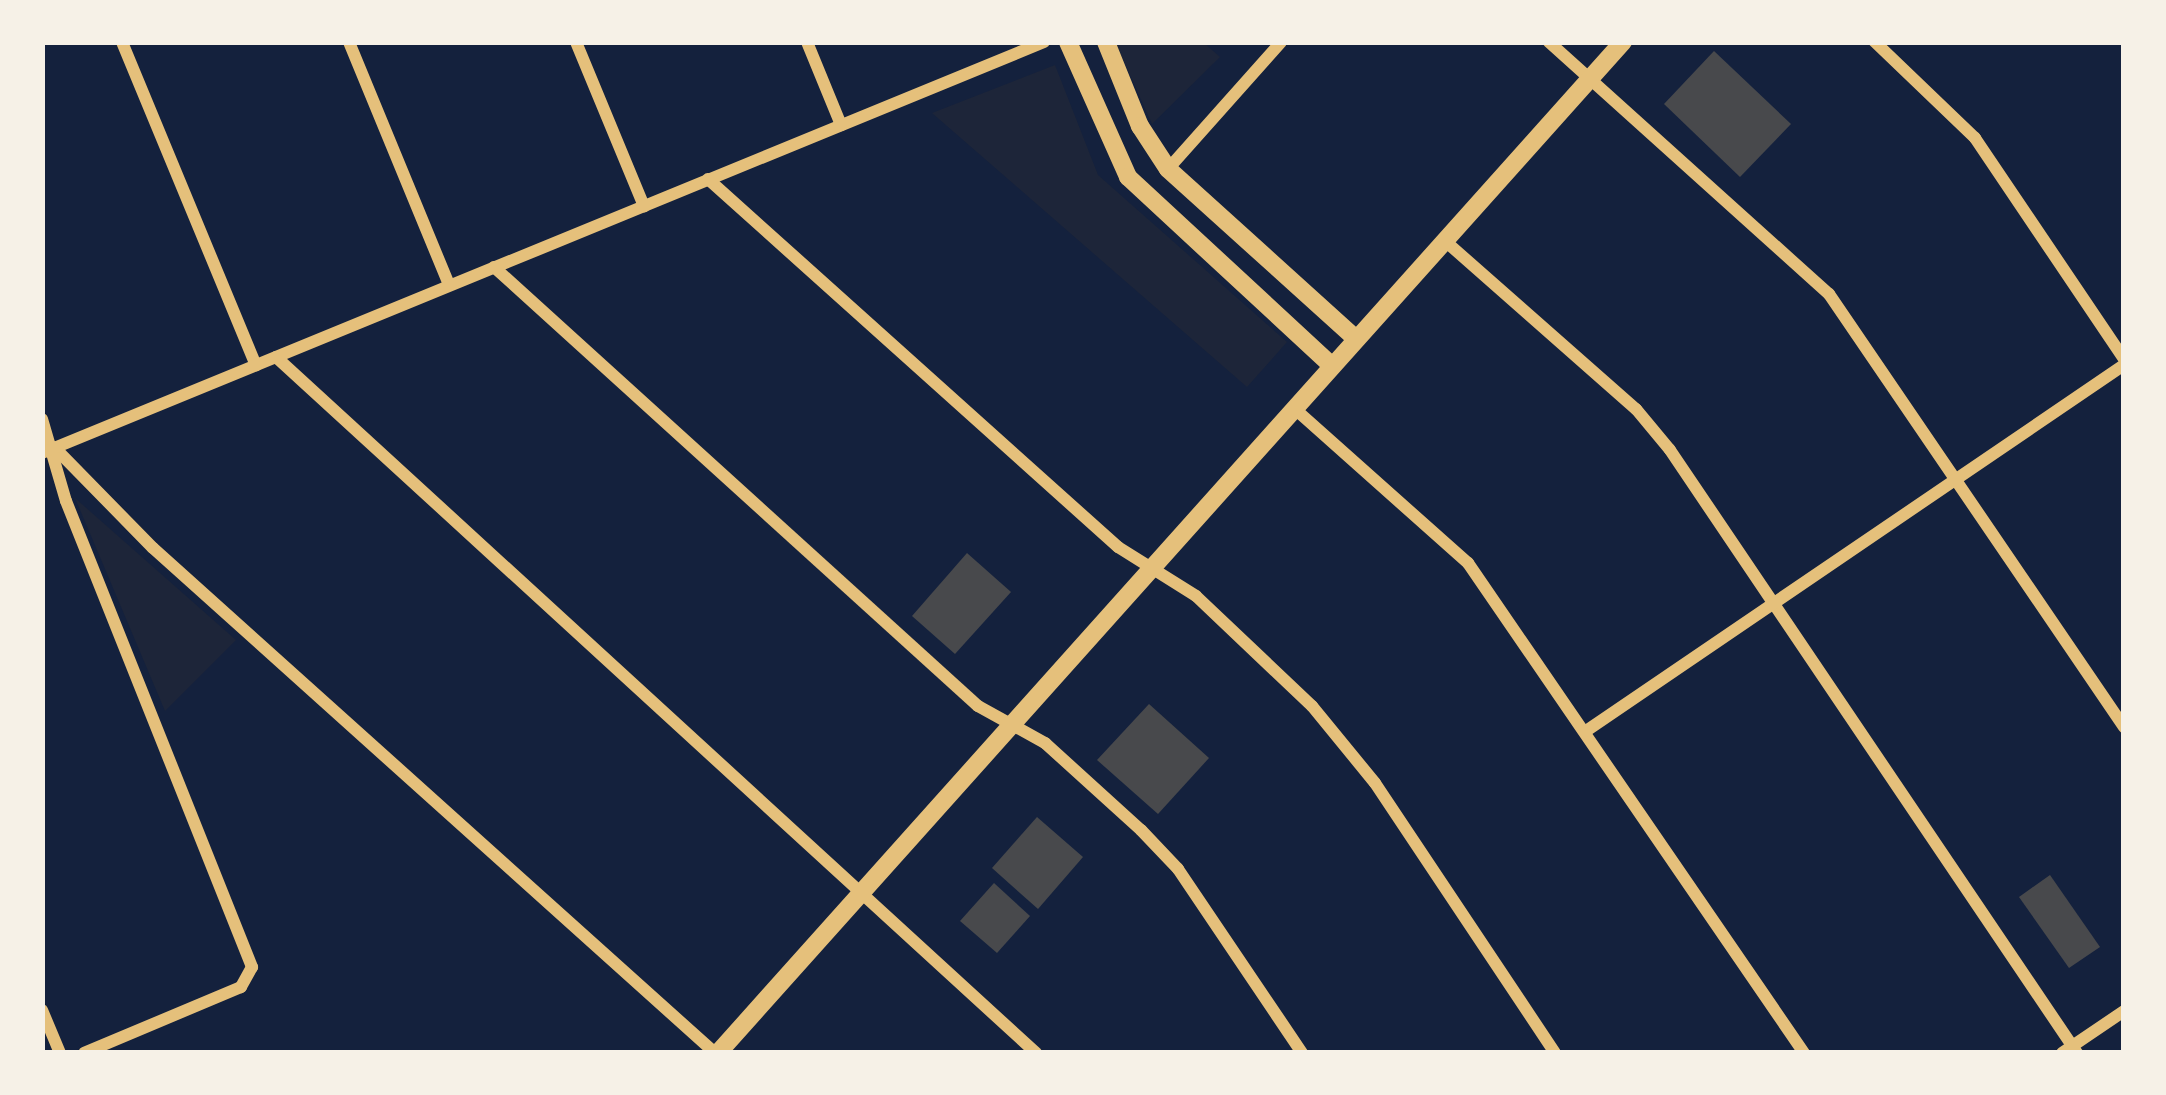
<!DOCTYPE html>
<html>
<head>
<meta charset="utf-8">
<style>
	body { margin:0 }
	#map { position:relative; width:2166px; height:1095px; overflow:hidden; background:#14213d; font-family:"IBM Plex Sans",sans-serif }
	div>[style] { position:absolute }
	.green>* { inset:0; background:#1d2539 }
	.building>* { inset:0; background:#48494c }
	.minor>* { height:12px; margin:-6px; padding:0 6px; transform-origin:6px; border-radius:6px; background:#e5c07b }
	.tertiary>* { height:18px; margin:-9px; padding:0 9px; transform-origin:9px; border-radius:9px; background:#e5c07b }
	span { translate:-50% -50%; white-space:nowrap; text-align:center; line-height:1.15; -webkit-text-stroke:12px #f6f1e7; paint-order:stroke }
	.frame { position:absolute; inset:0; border:45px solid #f6f1e7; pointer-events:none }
</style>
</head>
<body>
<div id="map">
	<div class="green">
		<i style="clip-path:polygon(1115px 42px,1203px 42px,1220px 57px,1152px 124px)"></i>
		<i style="clip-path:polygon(1055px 65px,1098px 175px,1287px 342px,1247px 387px,932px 113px)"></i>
		<i style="clip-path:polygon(75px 498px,236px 640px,165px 711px)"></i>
	</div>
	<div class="building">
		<i style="clip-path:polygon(1714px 51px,1791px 124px,1740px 177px,1664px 104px)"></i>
		<i style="clip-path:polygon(967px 553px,1011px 592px,955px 654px,912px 616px)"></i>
		<i style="clip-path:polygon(1149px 704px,1209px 758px,1158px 814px,1097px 760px)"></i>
		<i style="clip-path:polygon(1037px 817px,1083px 857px,1038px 909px,992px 868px)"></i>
		<i style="clip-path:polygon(2050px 875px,2100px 947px,2069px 968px,2019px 897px)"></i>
		<i style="clip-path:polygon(994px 883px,1030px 916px,997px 953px,960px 921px)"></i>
	</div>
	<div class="minor">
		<i style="left:122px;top:42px;width:350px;rotate:67.5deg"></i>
		<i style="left:349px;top:42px;width:263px;rotate:67.6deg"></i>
		<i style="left:576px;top:42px;width:178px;rotate:67.5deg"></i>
		<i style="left:807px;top:42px;width:90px;rotate:67.7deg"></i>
		<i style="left:1549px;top:42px;width:377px;rotate:42deg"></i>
		<i style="left:1829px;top:294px;width:524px;rotate:55.73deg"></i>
		<i style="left:1875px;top:42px;width:139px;rotate:43.8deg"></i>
		<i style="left:1975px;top:138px;width:267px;rotate:56deg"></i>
		<i style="left:1168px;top:169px;width:170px;rotate:-48.3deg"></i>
		<i style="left:708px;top:179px;width:551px;rotate:41.91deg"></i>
		<i style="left:1118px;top:547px;width:92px;rotate:32.1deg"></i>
		<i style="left:1196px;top:596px;width:160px;rotate:43.5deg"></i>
		<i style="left:1312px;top:706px;width:99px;rotate:50.7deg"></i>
		<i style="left:1375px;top:783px;width:324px;rotate:56.3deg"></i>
		<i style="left:1444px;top:240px;width:256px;rotate:41.4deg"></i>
		<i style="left:1636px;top:409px;width:53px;rotate:50.3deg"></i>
		<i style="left:1670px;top:450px;width:728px;rotate:55.98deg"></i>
		<i style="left:494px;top:267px;width:653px;rotate:42.21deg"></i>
		<i style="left:978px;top:706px;width:77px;rotate:28.9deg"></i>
		<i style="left:1045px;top:743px;width:130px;rotate:42.2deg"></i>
		<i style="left:1141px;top:830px;width:54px;rotate:46.5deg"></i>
		<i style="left:1178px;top:869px;width:222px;rotate:56deg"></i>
		<i style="left:276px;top:357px;width:1031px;rotate:42.48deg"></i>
		<i style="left:1295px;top:409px;width:232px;rotate:41.7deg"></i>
		<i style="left:1468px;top:563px;width:594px;rotate:55.56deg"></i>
		<i style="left:42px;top:419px;width:85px;rotate:73.7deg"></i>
		<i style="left:66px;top:501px;width:502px;rotate:68.24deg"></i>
		<i style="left:252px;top:967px;width:23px;rotate:119deg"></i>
		<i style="left:241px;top:987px;width:170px;rotate:157.2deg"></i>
		<i style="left:54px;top:447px;width:141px;rotate:45.6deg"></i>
		<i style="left:153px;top:548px;width:756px;rotate:41.94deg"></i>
		<i style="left:42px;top:453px;width:1083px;rotate:-22.3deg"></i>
		<i style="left:1586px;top:731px;width:651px;rotate:-34.23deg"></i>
		<i style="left:42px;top:1010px;width:47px;rotate:67.3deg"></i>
		<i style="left:2062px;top:1053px;width:75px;rotate:-34.1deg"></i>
	</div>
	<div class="tertiary">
		<i style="left:1068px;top:42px;width:148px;rotate:66deg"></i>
		<i style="left:1128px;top:177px;width:278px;rotate:42.8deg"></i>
		<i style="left:1106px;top:42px;width:91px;rotate:68deg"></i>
		<i style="left:1140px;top:126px;width:51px;rotate:56.9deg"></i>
		<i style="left:1168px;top:169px;width:253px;rotate:42.1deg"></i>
		<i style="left:718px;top:1053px;width:1357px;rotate:-48.17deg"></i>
	</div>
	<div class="frame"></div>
</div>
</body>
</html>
